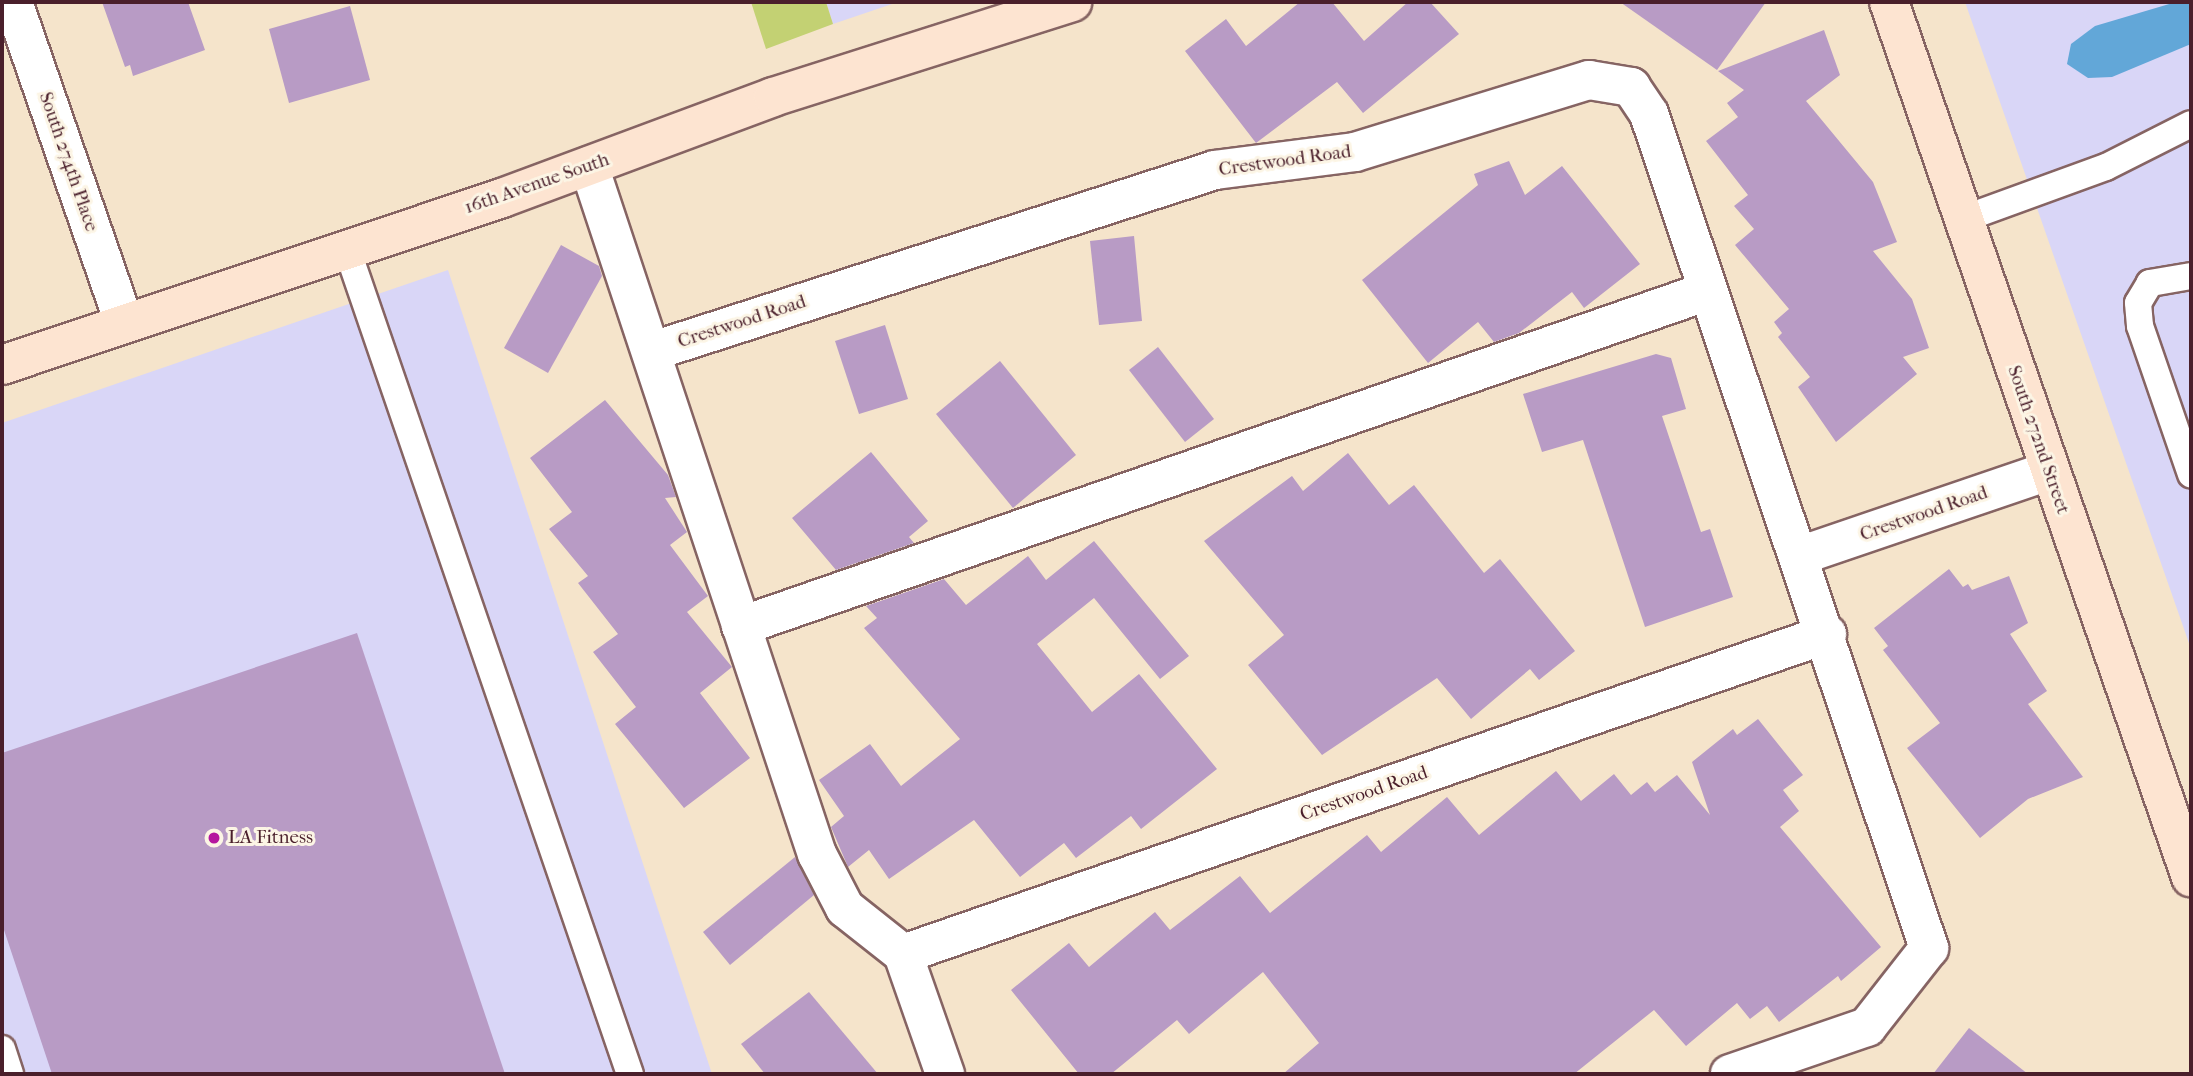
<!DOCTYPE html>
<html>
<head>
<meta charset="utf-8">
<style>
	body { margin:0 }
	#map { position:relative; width:2193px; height:1076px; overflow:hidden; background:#f5e4cb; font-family:"IM FELL French Canon",serif }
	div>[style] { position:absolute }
	.built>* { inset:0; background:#d9d6f7 }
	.green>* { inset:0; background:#c3d173 }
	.water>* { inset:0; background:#62a7d8 }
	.building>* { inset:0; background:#b89bc5 }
	.roads { filter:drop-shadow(2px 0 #866463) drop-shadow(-2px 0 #866463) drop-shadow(0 2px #866463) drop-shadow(0 -2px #866463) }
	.service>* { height:26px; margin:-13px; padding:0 13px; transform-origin:13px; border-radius:13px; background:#fff }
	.minor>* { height:38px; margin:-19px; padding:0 19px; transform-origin:19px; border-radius:19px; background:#fff }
	.secondary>* { height:38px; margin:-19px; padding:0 19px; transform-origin:19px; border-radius:19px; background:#fde4d1 }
	.dots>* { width:19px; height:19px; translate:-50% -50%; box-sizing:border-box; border:4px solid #fcf5e5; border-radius:50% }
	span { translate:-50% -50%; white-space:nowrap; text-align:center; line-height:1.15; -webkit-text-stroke:6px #fcf5e5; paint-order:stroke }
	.street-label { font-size:19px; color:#4a1f2b }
	.poi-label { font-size:19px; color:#4a1f2b }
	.left { translate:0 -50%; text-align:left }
	.frame { position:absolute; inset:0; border:4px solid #4a1f2b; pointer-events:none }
</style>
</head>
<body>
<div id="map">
	<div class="built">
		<i style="clip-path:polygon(826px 2px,898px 2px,833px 24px)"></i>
		<i style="clip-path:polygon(1965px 2px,2191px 2px,2191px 649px)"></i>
		<i style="clip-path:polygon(448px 270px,712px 1074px,2px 1074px,2px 423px)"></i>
	</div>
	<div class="green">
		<i style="clip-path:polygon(751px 2px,826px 2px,833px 24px,766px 49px)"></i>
	</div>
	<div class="water">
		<i style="clip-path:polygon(2176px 2px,2191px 2px,2191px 44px,2112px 77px,2088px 78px,2067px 64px,2071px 44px,2095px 26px)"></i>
	</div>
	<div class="building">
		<i style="clip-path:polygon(102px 2px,188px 2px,205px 50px,133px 76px,130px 65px,125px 67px)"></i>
		<i style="clip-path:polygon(1300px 2px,1332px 2px,1364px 41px,1408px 2px,1430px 2px,1459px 34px,1363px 113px,1337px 82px,1256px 143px,1185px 51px,1226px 19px,1246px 46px)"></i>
		<i style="clip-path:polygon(1620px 2px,1766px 2px,1717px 70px)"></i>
		<i style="clip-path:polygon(350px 6px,370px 80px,289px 103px,269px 29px)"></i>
		<i style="clip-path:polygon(1824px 30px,1840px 75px,1806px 101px,1873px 182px,1897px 242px,1873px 251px,1912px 299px,1929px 348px,1903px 357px,1917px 374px,1836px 442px,1798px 387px,1810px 377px,1778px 337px,1782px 333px,1774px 322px,1789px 309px,1735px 245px,1754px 229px,1734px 206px,1748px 195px,1706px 141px,1738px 117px,1727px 103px,1744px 90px,1718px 71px)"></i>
		<i style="clip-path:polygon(1509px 161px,1525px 195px,1562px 166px,1640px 264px,1584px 308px,1572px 292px,1519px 333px,1494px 342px,1478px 322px,1428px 363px,1362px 280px,1478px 185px,1474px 174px)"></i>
		<i style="clip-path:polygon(1134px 236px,1142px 321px,1099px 325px,1090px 241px)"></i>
		<i style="clip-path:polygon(561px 245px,599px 266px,602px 276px,548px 373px,504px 348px)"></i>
		<i style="clip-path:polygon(885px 325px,908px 399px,859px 414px,835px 341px)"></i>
		<i style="clip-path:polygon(1158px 347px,1214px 419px,1185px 442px,1129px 370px)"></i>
		<i style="clip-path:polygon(1656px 354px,1671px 358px,1686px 409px,1662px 416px,1701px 532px,1710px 529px,1733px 597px,1645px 627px,1583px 440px,1542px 452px,1523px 394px)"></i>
		<i style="clip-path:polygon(1000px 361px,1076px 455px,1013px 508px,936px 414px)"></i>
		<i style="clip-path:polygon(605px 400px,668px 475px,676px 497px,665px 498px,687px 532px,670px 545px,708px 596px,687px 612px,732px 667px,700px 693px,750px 758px,684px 808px,615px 724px,636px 707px,593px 652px,618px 634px,578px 583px,588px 576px,549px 529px,572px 512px,530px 458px)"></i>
		<i style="clip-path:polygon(871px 452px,928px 521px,909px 537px,914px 543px,836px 570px,792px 518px)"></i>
		<i style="clip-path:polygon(1348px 453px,1389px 505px,1414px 485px,1484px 573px,1500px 559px,1575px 651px,1539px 680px,1530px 669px,1471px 719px,1437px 678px,1322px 755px,1248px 665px,1284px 635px,1204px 541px,1292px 476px,1303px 491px)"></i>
		<i style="clip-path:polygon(1094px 541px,1189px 656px,1160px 679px,1094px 598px,1037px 644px,1092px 712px,1139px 674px,1217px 769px,1141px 829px,1131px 816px,1076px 858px,1064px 843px,1020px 877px,974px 820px,889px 879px,869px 850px,848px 867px,831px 827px,844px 816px,819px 780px,870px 744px,901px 786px,960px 739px,864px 628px,877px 618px,866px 606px,944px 579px,966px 605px,1028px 556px,1046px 580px)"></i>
		<i style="clip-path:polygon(1949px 569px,1963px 587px,1968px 584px,1972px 590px,2009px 576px,2028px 623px,2010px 634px,2047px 691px,2028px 704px,2083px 777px,2028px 799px,1980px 838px,1907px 748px,1940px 723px,1883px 650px,1888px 646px,1874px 628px)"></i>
		<i style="clip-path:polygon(357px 633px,505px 1074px,52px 1074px,2px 924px,2px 753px)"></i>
		<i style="clip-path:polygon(1758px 719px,1803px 775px,1783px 790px,1799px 811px,1780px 827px,1881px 947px,1841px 981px,1838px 976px,1779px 1022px,1767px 1006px,1750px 1019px,1737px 1003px,1686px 1046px,1654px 1010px,1574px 1074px,1283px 1074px,1319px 1043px,1263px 972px,1189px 1034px,1177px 1020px,1111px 1074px,1079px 1074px,1011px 990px,1069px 943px,1089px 967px,1155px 912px,1170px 930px,1240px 876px,1270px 913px,1367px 835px,1381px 852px,1447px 797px,1479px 835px,1556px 771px,1581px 801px,1614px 774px,1631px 795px,1647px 782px,1655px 792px,1677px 775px,1710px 815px,1692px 762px,1733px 729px,1737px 735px)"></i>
		<i style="clip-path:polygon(795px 857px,814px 895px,730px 965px,703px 932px)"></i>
		<i style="clip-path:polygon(809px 992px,878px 1074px,765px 1074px,741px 1044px)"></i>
		<i style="clip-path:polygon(1969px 1028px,2028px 1074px,1933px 1074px)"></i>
	</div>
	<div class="roads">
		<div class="service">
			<i style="left:1963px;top:219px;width:152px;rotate:-20deg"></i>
			<i style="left:2106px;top:167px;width:95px;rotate:-26.8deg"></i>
			<i style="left:347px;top:249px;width:872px;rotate:71.07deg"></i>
			<i style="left:2191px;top:276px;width:42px;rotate:170.3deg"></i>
			<i style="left:2150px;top:283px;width:23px;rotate:121deg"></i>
			<i style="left:2138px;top:303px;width:23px;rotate:85deg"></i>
			<i style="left:2140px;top:326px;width:157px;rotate:71deg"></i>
			<i style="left:2px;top:1049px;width:26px;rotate:72deg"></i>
		</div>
		<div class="minor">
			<i style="left:13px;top:2px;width:340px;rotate:70.9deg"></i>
			<i style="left:589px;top:166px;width:725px;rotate:71.67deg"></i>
			<i style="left:817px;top:854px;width:61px;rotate:62.6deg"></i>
			<i style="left:845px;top:908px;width:74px;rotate:38.4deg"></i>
			<i style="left:903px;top:954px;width:127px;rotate:70.7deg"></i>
			<i style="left:653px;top:351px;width:590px;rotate:-17.85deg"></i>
			<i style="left:1215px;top:170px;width:141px;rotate:-7.3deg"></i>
			<i style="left:1355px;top:152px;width:245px;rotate:-17.1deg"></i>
			<i style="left:1589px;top:80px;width:43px;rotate:9.5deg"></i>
			<i style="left:1631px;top:87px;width:32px;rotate:56deg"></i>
			<i style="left:1649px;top:114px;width:880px;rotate:71.44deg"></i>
			<i style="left:1929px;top:948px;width:100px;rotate:128.1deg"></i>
			<i style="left:1867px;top:1027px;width:145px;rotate:161.1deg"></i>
			<i style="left:1799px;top:556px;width:264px;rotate:-18.8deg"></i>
			<i style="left:741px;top:626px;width:1023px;rotate:-19.11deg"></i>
			<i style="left:903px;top:954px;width:978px;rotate:-19.1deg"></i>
		</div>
		<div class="secondary">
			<i style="left:1889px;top:2px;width:926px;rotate:70.96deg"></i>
			<i style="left:2px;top:365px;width:527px;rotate:-18.47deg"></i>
			<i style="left:502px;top:198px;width:289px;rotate:-20.4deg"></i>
			<i style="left:773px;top:97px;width:314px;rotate:-17.6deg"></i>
		</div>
	</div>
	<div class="dots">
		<i style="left:214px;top:838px;background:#b5179e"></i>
	</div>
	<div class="street-label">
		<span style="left:1285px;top:161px;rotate:-8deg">Crestwood Road</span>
		<span style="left:68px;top:162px;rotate:71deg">South 274th Place</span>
		<span style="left:537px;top:184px;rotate:-19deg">16th Avenue South</span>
		<span style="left:742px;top:322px;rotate:-18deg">Crestwood Road</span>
		<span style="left:2038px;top:440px;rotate:71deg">South 272nd Street</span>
		<span style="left:1924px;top:514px;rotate:-19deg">Crestwood Road</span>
		<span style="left:1364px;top:794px;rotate:-19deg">Crestwood Road</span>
	</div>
	<div class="poi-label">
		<span class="left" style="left:228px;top:838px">LA Fitness</span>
	</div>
	<div class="frame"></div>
</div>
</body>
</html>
